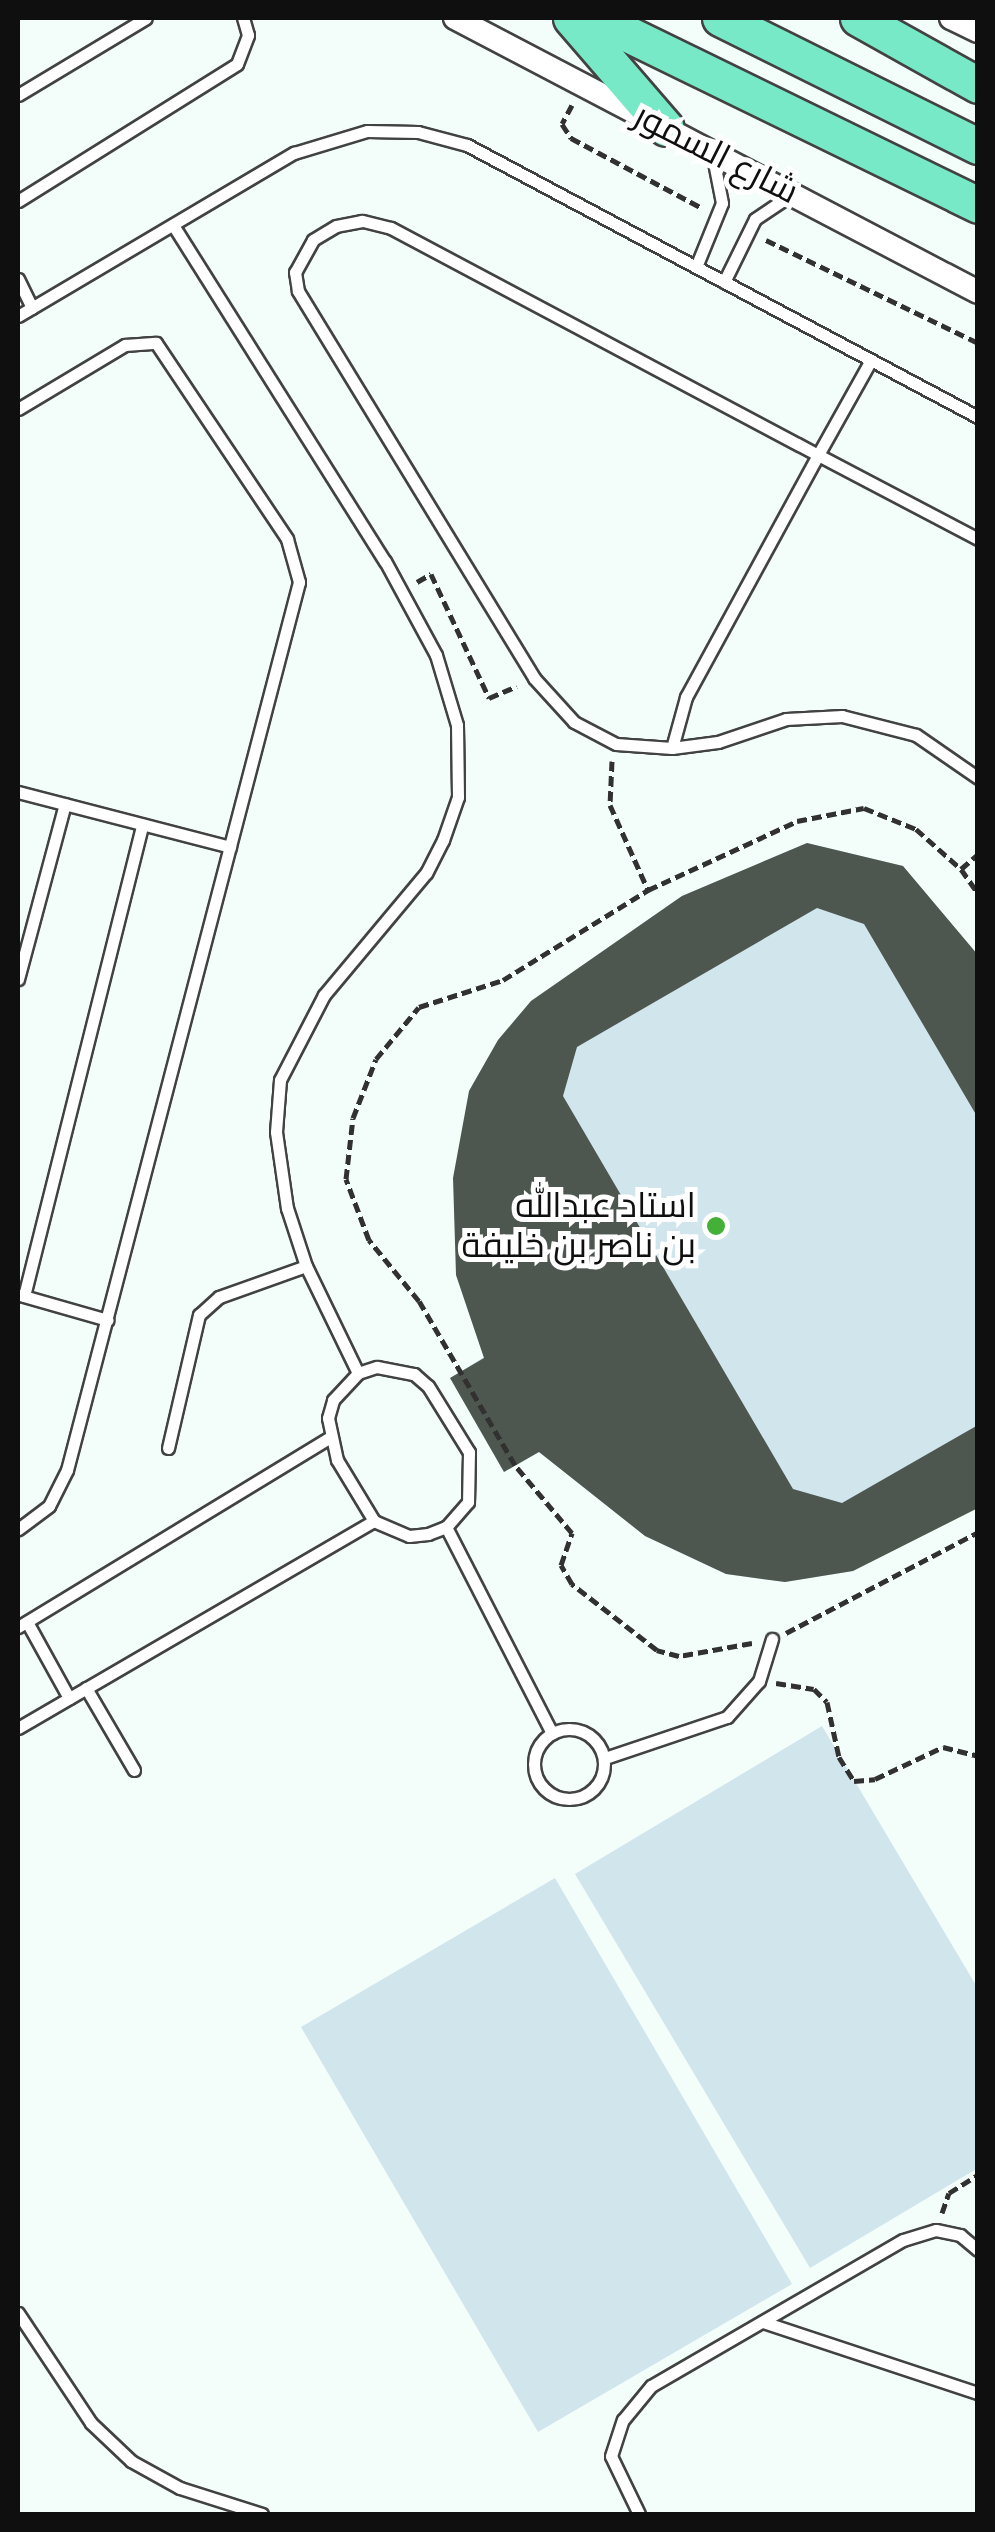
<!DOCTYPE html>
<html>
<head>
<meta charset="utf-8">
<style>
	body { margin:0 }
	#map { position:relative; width:995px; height:2532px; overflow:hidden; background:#f3fefb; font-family:"Times New Roman",Cairo,serif }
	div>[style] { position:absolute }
	.pitch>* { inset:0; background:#d1e5ed }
	.building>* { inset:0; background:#4d5750 }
	.path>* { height:5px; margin-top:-2.5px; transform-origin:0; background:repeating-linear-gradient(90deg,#313131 0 10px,transparent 0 15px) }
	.roads { filter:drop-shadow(2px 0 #424242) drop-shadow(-2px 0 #424242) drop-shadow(0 2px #424242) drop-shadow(0 -2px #424242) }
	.service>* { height:11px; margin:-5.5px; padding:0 5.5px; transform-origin:5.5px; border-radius:5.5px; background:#fff }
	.service>.ring { margin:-5.5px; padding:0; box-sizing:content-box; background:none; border:11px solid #fff; border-radius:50% }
	.minor>* { height:22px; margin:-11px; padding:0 11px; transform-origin:11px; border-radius:11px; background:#fff }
	.primary>* { height:35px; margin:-17.5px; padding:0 17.5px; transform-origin:17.5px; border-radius:17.5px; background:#78e9c7 }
	.dots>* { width:28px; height:28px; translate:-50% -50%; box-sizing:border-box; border:5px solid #fff; border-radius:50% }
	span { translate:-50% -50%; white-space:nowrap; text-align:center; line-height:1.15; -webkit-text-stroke:10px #fff; paint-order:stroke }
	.street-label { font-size:35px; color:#0f0f0f }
	.poi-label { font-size:35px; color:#0f0f0f }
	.right { translate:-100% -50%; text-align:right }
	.frame { position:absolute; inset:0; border:20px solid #0f0f0f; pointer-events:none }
</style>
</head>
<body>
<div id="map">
	<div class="pitch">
		<i style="clip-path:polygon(807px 843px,903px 866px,977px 955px,977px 1508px,853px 1571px,785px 1582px,726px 1574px,645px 1536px,539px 1452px,504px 1472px,450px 1378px,484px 1357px,456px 1275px,469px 1091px,498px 1040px,531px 1001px,682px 896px)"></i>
		<i style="clip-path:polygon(822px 1726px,977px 1987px,978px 2168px,810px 2268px,575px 1874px)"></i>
		<i style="clip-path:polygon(555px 1878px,792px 2284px,538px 2432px,301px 2027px)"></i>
	</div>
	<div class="building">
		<i style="clip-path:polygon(807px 843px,903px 866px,978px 955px,978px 1118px,864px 924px,817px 908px,577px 1047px,563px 1096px,793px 1489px,842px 1503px,978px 1425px,978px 1508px,853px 1571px,785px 1582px,726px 1574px,645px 1536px,539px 1452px,504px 1472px,450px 1378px,484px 1358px,456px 1275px,453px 1178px,469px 1091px,498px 1040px,531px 1001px,682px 896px)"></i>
	</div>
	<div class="path">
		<i style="left:572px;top:105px;width:21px;rotate:118deg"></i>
		<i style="left:562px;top:124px;width:17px;rotate:57deg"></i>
		<i style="left:571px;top:138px;width:149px;rotate:28.1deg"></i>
		<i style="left:766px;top:240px;width:236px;rotate:25.9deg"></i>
		<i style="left:417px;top:582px;width:16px;rotate:-30deg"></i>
		<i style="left:431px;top:574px;width:137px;rotate:64.9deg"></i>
		<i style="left:489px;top:698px;width:30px;rotate:-23deg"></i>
		<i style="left:612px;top:761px;width:44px;rotate:92.6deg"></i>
		<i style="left:610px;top:805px;width:93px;rotate:65.9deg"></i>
		<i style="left:961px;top:869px;width:23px;rotate:-41deg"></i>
		<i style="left:786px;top:1633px;width:217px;rotate:-27.7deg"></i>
		<i style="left:752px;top:1643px;width:74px;rotate:169.9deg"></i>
		<i style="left:679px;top:1656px;width:23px;rotate:-165deg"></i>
		<i style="left:657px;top:1650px;width:108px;rotate:-142.2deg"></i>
		<i style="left:572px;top:1584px;width:22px;rotate:-120deg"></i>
		<i style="left:561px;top:1565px;width:34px;rotate:-71deg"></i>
		<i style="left:572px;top:1533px;width:89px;rotate:-130deg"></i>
		<i style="left:515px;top:1465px;width:190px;rotate:-120.3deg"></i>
		<i style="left:419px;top:1301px;width:79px;rotate:-129.3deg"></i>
		<i style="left:369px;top:1240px;width:65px;rotate:-110.7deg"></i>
		<i style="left:346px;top:1179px;width:61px;rotate:-83.5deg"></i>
		<i style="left:353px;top:1118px;width:63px;rotate:-68.7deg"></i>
		<i style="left:376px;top:1059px;width:67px;rotate:-50.4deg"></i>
		<i style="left:419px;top:1007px;width:88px;rotate:-17.8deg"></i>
		<i style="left:503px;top:980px;width:171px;rotate:-31.8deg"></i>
		<i style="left:648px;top:890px;width:164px;rotate:-24.8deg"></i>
		<i style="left:797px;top:821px;width:68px;rotate:-11deg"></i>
		<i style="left:864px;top:808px;width:56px;rotate:22deg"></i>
		<i style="left:916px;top:829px;width:60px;rotate:41.6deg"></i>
		<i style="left:961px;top:869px;width:29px;rotate:55deg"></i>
		<i style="left:776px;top:1683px;width:38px;rotate:9deg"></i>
		<i style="left:814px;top:1689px;width:18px;rotate:45deg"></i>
		<i style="left:827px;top:1702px;width:56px;rotate:77.7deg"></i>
		<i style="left:839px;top:1757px;width:28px;rotate:58deg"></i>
		<i style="left:854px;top:1781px;width:21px;rotate:-5deg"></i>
		<i style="left:875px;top:1779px;width:75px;rotate:-25.2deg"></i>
		<i style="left:943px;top:1747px;width:36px;rotate:14deg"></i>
		<i style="left:942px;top:2213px;width:21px;rotate:-71deg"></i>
		<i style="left:949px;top:2193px;width:34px;rotate:-32deg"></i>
	</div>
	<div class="roads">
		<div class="service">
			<i style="left:18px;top:95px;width:149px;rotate:-31deg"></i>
			<i style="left:18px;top:201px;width:258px;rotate:-32deg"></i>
			<i style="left:237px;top:64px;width:31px;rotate:-69deg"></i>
			<i style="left:248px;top:35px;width:18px;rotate:-106deg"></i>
			<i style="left:173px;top:225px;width:397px;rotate:57.8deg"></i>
			<i style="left:385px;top:561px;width:107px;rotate:61.5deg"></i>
			<i style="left:436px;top:655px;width:73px;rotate:73.3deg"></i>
			<i style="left:457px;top:725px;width:72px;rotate:89.2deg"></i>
			<i style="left:458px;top:797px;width:46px;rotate:109.2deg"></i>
			<i style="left:443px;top:840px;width:37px;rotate:117deg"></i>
			<i style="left:426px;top:873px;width:159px;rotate:129.9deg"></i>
			<i style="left:324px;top:995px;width:96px;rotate:117.4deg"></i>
			<i style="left:280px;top:1080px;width:52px;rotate:94.4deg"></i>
			<i style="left:276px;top:1132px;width:77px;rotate:81.8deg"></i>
			<i style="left:287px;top:1208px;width:61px;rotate:71.9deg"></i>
			<i style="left:306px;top:1266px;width:119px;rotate:64.1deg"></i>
			<i style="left:696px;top:267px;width:69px;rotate:-67.9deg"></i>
			<i style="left:722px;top:203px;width:47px;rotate:-101.1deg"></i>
			<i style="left:18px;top:279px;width:32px;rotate:64deg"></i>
			<i style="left:724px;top:282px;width:70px;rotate:-63.8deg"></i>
			<i style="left:755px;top:219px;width:45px;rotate:-34deg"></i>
			<i style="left:18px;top:316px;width:321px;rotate:-30.6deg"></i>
			<i style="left:294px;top:153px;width:76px;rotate:-16.8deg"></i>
			<i style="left:367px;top:131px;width:51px;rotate:1.1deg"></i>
			<i style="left:418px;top:132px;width:51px;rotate:14.9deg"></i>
			<i style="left:467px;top:145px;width:579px;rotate:28.03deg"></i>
			<i style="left:871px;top:360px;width:109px;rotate:119.2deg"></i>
			<i style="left:818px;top:455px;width:484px;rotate:-152deg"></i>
			<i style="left:391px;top:228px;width:30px;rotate:-166deg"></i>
			<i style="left:362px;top:221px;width:26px;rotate:169deg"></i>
			<i style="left:336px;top:226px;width:27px;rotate:149deg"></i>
			<i style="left:313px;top:240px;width:37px;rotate:119deg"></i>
			<i style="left:295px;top:272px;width:19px;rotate:81deg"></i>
			<i style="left:298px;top:291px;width:453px;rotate:58.6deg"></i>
			<i style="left:534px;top:678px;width:59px;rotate:47.7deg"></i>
			<i style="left:574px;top:722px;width:47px;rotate:27.6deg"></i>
			<i style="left:616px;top:744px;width:56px;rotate:4.1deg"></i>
			<i style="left:672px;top:748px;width:46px;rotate:-7.4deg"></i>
			<i style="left:718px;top:742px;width:72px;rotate:-18.7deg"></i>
			<i style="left:786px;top:719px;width:56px;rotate:-3.1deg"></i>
			<i style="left:842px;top:716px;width:76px;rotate:14.4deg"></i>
			<i style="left:916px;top:735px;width:75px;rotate:34.7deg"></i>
			<i style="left:18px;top:409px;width:125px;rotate:-30.9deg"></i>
			<i style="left:125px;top:345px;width:31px;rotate:-4deg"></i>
			<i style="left:156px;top:343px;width:236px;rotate:56.2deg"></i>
			<i style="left:287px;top:539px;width:45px;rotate:74.4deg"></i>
			<i style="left:299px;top:582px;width:918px;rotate:104.64deg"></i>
			<i style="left:67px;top:1470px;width:40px;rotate:116.6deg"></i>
			<i style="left:49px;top:1506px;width:39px;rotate:143deg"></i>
			<i style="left:672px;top:748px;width:53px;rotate:-74.6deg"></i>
			<i style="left:686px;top:697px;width:276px;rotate:-61.4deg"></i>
			<i style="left:818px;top:455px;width:181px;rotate:27.7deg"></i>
			<i style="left:18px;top:792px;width:219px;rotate:14.5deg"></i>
			<i style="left:18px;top:979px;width:181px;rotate:-75deg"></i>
			<i style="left:20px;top:1295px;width:91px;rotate:15.9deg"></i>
			<i style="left:24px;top:1296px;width:486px;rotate:-75.9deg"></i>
			<i style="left:377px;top:1367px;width:38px;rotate:11deg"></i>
			<i style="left:414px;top:1374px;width:18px;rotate:41deg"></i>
			<i style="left:428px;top:1386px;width:78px;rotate:58.2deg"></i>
			<i style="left:469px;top:1452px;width:50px;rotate:91.1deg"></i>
			<i style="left:468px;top:1502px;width:33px;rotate:131deg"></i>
			<i style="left:446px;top:1527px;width:19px;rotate:159deg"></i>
			<i style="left:428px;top:1534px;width:19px;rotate:174deg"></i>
			<i style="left:409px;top:1536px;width:38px;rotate:-157deg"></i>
			<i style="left:374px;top:1521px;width:71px;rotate:-121.2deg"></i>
			<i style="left:337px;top:1460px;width:43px;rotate:-102.1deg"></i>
			<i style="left:328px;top:1418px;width:19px;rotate:-74deg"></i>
			<i style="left:333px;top:1400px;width:37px;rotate:-47deg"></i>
			<i style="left:358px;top:1373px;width:20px;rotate:-18deg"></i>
			<i style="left:168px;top:1448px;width:137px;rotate:-76.9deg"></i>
			<i style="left:199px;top:1315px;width:27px;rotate:-42deg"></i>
			<i style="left:219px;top:1297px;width:92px;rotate:-19.6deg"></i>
			<i style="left:446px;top:1527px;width:232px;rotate:62.8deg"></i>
			<i style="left:27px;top:1622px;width:87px;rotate:61.1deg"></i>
			<i style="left:18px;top:1627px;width:365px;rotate:-31.3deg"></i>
			<i style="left:86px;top:1688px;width:95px;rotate:59.7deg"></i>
			<i style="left:18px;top:1728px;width:412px;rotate:-30.2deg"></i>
			<i class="ring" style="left:534px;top:1729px;width:59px;height:59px"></i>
			<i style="left:605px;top:1758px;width:129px;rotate:-18.6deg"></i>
			<i style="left:727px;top:1717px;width:48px;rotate:-48.4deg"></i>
			<i style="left:759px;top:1681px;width:44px;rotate:-72.8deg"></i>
			<i style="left:18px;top:2313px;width:132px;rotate:56.4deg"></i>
			<i style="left:91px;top:2423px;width:55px;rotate:43.5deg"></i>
			<i style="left:131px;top:2461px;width:56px;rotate:28.9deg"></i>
			<i style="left:180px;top:2488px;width:86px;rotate:17.6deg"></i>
			<i style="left:763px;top:2322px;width:226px;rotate:18.3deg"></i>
			<i style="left:639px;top:2514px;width:64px;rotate:-115.8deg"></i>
			<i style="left:611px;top:2456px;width:38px;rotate:-72deg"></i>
			<i style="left:623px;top:2420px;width:44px;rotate:-50.5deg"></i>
			<i style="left:651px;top:2386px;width:291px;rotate:-30.1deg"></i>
			<i style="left:903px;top:2240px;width:34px;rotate:-17deg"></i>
			<i style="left:936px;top:2230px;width:25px;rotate:12deg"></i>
			<i style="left:960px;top:2235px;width:23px;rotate:40deg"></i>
		</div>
		<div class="minor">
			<i style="left:455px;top:18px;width:590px;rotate:27.65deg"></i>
			<i style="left:951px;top:18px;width:30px;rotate:26deg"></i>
		</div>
		<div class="primary">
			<i style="left:571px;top:18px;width:145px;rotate:49.2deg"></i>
			<i style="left:595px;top:18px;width:426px;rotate:26deg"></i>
			<i style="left:720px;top:18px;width:288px;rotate:26.4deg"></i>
			<i style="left:858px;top:18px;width:137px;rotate:29.2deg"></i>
		</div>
	</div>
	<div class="dots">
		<i style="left:716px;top:1226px;background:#43b037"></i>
	</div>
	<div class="street-label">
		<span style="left:716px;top:154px;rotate:27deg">شارع السمور</span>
	</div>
	<div class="poi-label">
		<span class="right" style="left:696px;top:1226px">استاد عبدالله<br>بن ناصر بن خليفة</span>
	</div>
	<div class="frame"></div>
</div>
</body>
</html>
